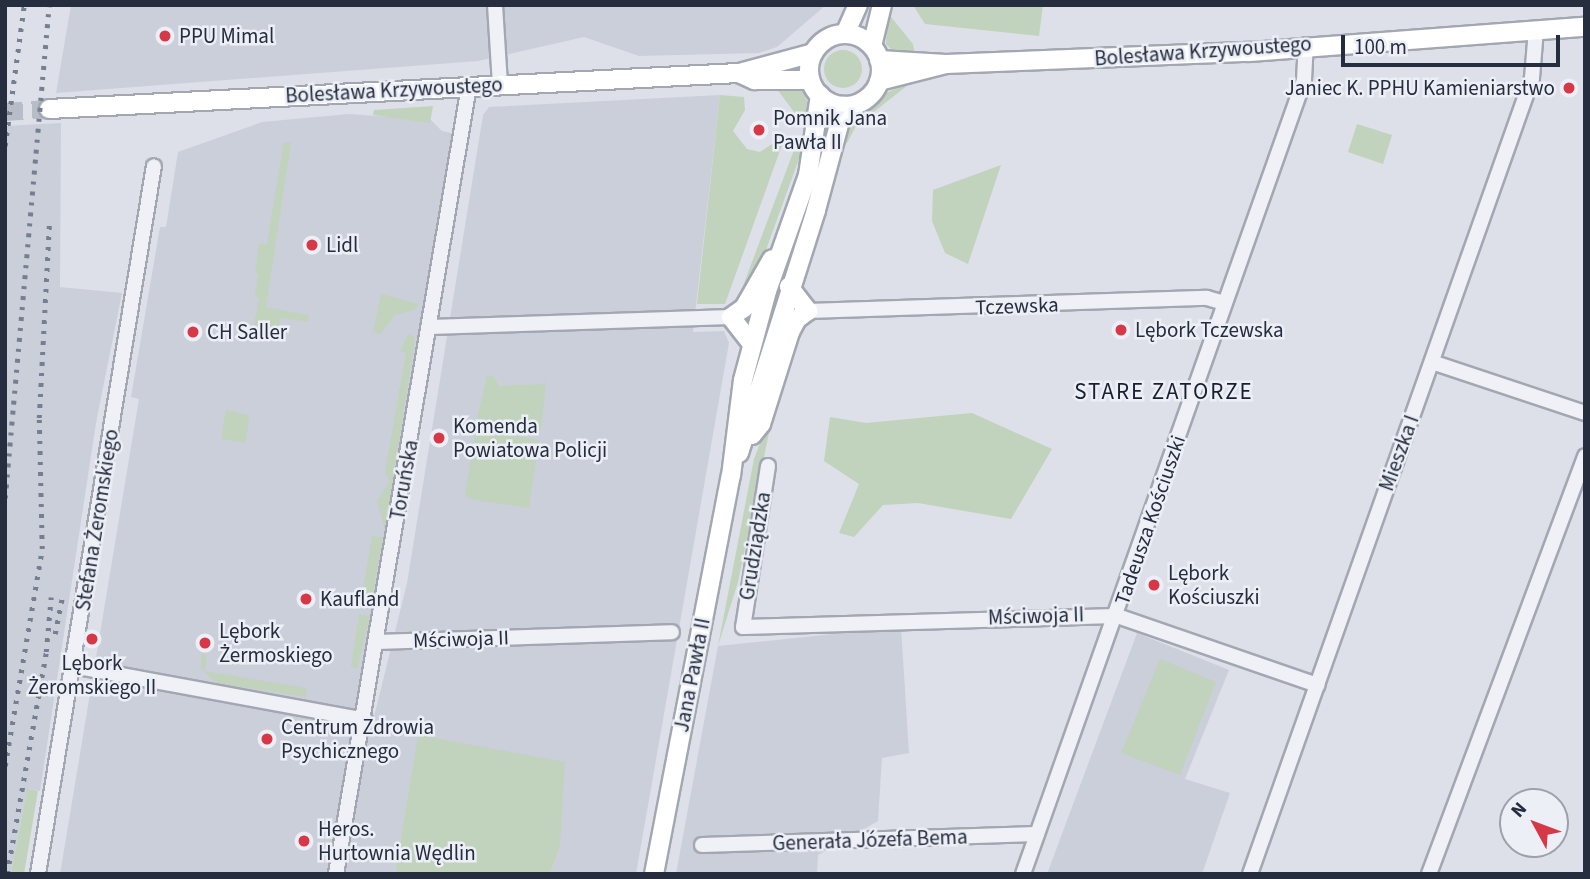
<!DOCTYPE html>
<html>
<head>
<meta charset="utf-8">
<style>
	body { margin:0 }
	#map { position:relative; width:1590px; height:879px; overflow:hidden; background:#dde0e8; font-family:"Source Sans 3",sans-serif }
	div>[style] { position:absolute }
	.built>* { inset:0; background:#cbcfda }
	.green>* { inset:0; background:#c1d2bd }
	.round { border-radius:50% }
	.major-tunnel>* { height:18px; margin-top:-9px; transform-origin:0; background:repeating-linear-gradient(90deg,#b8bcc6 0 18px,transparent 0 27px) }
	.roads { filter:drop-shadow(2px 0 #a2a7b2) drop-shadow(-2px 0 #a2a7b2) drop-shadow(0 2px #a2a7b2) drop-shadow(0 -2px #a2a7b2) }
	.minor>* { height:14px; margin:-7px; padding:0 7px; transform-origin:7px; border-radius:7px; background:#f0f1f6 }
	.major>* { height:18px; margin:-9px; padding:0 9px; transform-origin:9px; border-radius:9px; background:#fff }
	.major>.ring { margin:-9px; padding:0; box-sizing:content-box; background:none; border:18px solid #fff; border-radius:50% }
	.rail>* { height:4.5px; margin-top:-2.25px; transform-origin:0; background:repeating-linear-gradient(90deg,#757f92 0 3.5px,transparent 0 10.5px) }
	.dots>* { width:19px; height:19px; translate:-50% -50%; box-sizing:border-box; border:4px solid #eceff5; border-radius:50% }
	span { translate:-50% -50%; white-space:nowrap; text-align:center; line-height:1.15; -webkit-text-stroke:5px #eceff5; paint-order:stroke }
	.poi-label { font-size:21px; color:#252d3f }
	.left { translate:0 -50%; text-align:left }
	.right { translate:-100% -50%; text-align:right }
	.street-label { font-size:21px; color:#252d3f }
	.neighbourhood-label { font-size:23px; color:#181f30; letter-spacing:2px }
	.frame { position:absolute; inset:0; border:7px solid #252d3f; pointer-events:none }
	.north { position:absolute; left:1499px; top:788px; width:70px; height:70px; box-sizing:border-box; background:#eceff5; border:2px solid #9ca1ac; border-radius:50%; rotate:311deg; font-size:19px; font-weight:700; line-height:28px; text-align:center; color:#252d3f }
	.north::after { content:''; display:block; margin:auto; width:24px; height:32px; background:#d63848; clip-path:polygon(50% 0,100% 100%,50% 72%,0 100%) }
	.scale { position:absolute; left:1341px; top:35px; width:219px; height:32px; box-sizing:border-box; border:4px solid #252d3f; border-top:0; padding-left:9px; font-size:21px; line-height:24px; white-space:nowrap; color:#252d3f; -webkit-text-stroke:5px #eceff5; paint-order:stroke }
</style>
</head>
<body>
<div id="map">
	<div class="built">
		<i style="clip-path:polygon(71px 5px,826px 5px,777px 47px,759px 53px,639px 56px,584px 37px,478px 61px,56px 93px)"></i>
		<i style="clip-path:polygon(720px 95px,693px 332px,724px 331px,729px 343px,636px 874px,550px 874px,560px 847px,419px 735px,395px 874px,60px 874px,139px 399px,131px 397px,160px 227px,166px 227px,178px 152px,262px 122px,349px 114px,431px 120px,442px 131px,456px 134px,355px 724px,372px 725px,407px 583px,483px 115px,489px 107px)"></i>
		<i style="clip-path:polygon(61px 123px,60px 287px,122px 293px,96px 423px,40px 791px,27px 789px,11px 874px,5px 874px,5px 126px)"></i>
		<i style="clip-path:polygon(901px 627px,909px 753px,882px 758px,878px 821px,818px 855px,817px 874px,676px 874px,718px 646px)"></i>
		<i style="clip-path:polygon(1137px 633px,1229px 670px,1185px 779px,1230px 793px,1202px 874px,1047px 874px)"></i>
	</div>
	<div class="green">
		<i style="clip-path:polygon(913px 5px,1043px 5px,1039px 36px,925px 24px)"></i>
		<i style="clip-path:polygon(887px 12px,913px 44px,915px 55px,895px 53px,886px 44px)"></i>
		<i class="round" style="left:824px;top:50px;width:38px;height:38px"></i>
		<i style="clip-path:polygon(913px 81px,856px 126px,847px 143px,840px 144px,850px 122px,879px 96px)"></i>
		<i style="clip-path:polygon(774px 85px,798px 87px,803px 92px,810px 108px,808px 131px)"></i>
		<i style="clip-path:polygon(720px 95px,744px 97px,745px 110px,733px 131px,747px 149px,760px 152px,778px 140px,783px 142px,725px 304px,697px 304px)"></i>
		<i style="clip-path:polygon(433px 106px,430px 123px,373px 115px,374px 110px)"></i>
		<i style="clip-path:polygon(1357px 124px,1392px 135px,1383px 164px,1348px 152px)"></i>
		<i style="clip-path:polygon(284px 142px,291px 143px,266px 307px,309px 315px,308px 322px,281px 318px,278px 330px,254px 325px,259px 298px,255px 296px,258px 274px,255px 273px,259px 244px,267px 244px)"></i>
		<i style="clip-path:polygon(797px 142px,804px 145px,766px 250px,746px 294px,737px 302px)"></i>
		<i style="clip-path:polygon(817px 162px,821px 163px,814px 193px,742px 415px,756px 353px)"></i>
		<i style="clip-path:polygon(1001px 165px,968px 264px,945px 253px,932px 221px,933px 190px)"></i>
		<i style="clip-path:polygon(381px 294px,419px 304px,414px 310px,395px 315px,381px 334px,373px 332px)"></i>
		<i style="clip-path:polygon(408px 334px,414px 337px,414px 346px,385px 530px,377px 501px,390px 481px,385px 472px,406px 352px,400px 351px)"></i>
		<i style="clip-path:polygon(547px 372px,541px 430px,477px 419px,487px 375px,493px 376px,499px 386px,545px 384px)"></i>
		<i style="clip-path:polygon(775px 404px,738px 582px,718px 646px,754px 459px)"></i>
		<i style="clip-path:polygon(226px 410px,249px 415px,246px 443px,221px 439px)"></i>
		<i style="clip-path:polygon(972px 413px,1052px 449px,1011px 519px,918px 503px,883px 505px,854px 537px,839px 533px,859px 484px,824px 461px,830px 417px,866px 423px)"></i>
		<i style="clip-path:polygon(476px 429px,539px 440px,529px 508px,469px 499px,465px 494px)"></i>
		<i style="clip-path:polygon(372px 536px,383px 537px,370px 609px,360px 608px)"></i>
		<i style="clip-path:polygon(359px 614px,370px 616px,357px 669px,351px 666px)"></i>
		<i style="clip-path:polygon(201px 654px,207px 655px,205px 671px,307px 688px,306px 697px,216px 683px,201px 668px)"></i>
		<i style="clip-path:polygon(1160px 659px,1216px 682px,1180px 775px,1121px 753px)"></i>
		<i style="clip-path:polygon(418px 735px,565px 762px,560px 847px,550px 874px,395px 874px)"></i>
		<i style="clip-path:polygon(27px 789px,38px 791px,24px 874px,11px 874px)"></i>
	</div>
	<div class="major-tunnel">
		<i style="left:5px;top:112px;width:44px;rotate:-3.9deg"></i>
	</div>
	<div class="roads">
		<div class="minor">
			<i style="left:495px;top:5px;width:79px;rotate:86.4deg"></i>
			<i style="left:808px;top:311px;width:399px;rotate:-1.9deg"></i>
			<i style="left:1207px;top:298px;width:18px;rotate:16deg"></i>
			<i style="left:430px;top:327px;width:301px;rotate:-1.9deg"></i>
			<i style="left:1432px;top:362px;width:161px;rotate:18.4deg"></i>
			<i style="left:768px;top:466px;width:163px;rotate:98.8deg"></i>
			<i style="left:743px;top:627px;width:374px;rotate:-1.7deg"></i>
			<i style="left:1117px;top:616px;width:212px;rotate:19deg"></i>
			<i style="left:376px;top:642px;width:296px;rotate:-1.9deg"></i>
			<i style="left:72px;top:666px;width:298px;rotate:10.4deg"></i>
			<i style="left:702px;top:845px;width:335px;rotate:-1.9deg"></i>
			<i style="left:38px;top:874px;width:717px;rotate:-80.7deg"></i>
			<i style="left:336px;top:874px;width:799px;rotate:-80.42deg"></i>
			<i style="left:1023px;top:874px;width:842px;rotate:-70.51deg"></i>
			<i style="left:1304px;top:80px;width:35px;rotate:-87deg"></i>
			<i style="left:1250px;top:874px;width:844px;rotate:-70.49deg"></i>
			<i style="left:1532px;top:78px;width:49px;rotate:-85.3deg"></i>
			<i style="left:1429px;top:874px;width:446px;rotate:-69.5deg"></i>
		</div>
		<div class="major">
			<i style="left:845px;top:34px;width:32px;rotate:-66deg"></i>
			<i class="ring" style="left:809px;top:34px;width:54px;height:54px"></i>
			<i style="left:872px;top:46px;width:42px;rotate:-76.3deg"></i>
			<i style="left:879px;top:60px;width:67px;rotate:3.4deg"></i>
			<i style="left:946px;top:64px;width:303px;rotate:-2.3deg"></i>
			<i style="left:1249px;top:52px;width:337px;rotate:-4.3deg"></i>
			<i style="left:739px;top:73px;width:17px;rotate:25deg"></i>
			<i style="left:754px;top:80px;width:56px"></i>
			<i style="left:879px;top:81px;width:69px;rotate:-14.2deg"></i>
			<i style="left:49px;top:109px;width:691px;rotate:-2.99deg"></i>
			<i style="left:739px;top:73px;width:77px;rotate:-15.1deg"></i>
			<i style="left:752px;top:344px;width:34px;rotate:-128deg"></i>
			<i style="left:731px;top:317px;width:16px;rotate:-35deg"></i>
			<i style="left:744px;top:308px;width:56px;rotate:-60.3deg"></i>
			<i style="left:752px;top:435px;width:14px;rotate:-51deg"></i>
			<i style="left:761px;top:424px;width:96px;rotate:-72.5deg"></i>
			<i style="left:790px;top:332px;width:15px;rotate:-62deg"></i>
			<i style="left:797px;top:319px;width:14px;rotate:-36deg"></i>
			<i style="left:808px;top:311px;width:31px;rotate:-128deg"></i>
			<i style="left:739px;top:453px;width:255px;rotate:-72.4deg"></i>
			<i style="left:816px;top:210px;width:108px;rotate:-74.9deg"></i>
			<i style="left:654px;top:874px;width:405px;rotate:-79.1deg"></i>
			<i style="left:731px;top:476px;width:97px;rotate:-82.9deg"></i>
			<i style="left:743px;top:380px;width:92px;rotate:-74.9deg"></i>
			<i style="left:767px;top:291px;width:123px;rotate:-70.5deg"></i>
			<i style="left:808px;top:175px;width:81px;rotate:-81.5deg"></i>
		</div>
	</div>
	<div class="rail">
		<i style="left:5px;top:146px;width:142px;rotate:-82.3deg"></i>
		<i style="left:5px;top:498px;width:495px;rotate:-84.9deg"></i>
		<i style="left:55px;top:634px;width:37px;rotate:-79deg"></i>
		<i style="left:5px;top:766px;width:220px;rotate:-80.3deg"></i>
		<i style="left:42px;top:549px;width:131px;rotate:-91.3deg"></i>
		<i style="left:39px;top:418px;width:194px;rotate:-87deg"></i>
		<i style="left:7px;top:874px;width:225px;rotate:-80deg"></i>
		<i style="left:46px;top:652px;width:55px;rotate:-84.8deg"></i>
	</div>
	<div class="dots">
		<i style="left:165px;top:36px;background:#d63848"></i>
		<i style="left:1569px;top:88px;background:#d63848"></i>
		<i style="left:759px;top:130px;background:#d63848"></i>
		<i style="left:312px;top:245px;background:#d63848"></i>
		<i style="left:1121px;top:330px;background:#d63848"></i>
		<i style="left:193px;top:332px;background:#d63848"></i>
		<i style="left:439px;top:438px;background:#d63848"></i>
		<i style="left:1154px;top:585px;background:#d63848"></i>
		<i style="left:306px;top:599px;background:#d63848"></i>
		<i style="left:92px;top:639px;background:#d63848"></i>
		<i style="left:205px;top:643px;background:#d63848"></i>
		<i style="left:267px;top:739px;background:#d63848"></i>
		<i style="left:304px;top:841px;background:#d63848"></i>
	</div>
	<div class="poi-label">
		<span class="left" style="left:179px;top:36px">PPU Mimal</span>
		<span class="right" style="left:1555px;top:88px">Janiec K. PPHU Kamieniarstwo</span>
		<span class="left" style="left:773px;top:130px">Pomnik Jana<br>Pawła II</span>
		<span class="left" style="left:326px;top:245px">Lidl</span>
		<span class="left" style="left:1135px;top:330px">Lębork Tczewska</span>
		<span class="left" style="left:207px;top:332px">CH Saller</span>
		<span class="left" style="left:453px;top:438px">Komenda<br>Powiatowa Policji</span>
		<span class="left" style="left:1168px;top:585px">Lębork<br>Kościuszki</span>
		<span class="left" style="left:320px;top:599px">Kaufland</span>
		<span class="left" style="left:219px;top:643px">Lębork<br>Żermoskiego</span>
		<span style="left:92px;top:675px">Lębork<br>Żeromskiego II</span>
		<span class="left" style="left:281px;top:739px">Centrum Zdrowia<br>Psychicznego</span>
		<span class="left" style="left:318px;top:841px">Heros.<br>Hurtownia Wędlin</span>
	</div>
	<div class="street-label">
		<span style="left:1203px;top:51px;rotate:-4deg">Bolesława Krzywoustego</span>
		<span style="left:394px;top:90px;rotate:-3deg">Bolesława Krzywoustego</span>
		<span style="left:1017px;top:306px;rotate:-2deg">Tczewska</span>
		<span style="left:1399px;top:453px;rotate:-70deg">Mieszka I</span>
		<span style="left:404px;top:480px;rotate:-80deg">Toruńska</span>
		<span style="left:97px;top:520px;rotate:-81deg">Stefana Żeromskiego</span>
		<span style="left:1150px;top:520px;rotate:-71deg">Tadeusza Kościuszki</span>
		<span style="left:755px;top:546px;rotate:-81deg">Grudziądzka</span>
		<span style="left:1036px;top:616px;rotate:-2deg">Mściwoja II</span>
		<span style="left:461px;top:639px;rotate:-2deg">Mściwoja II</span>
		<span style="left:692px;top:675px;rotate:-79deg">Jana Pawła II</span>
		<span style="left:870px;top:840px;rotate:-2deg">Generała Józefa Bema</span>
	</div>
	<div class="neighbourhood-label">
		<span style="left:1164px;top:392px">STARE ZATORZE</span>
	</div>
	<div class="frame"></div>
	<div class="north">N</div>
	<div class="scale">100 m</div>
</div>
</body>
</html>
